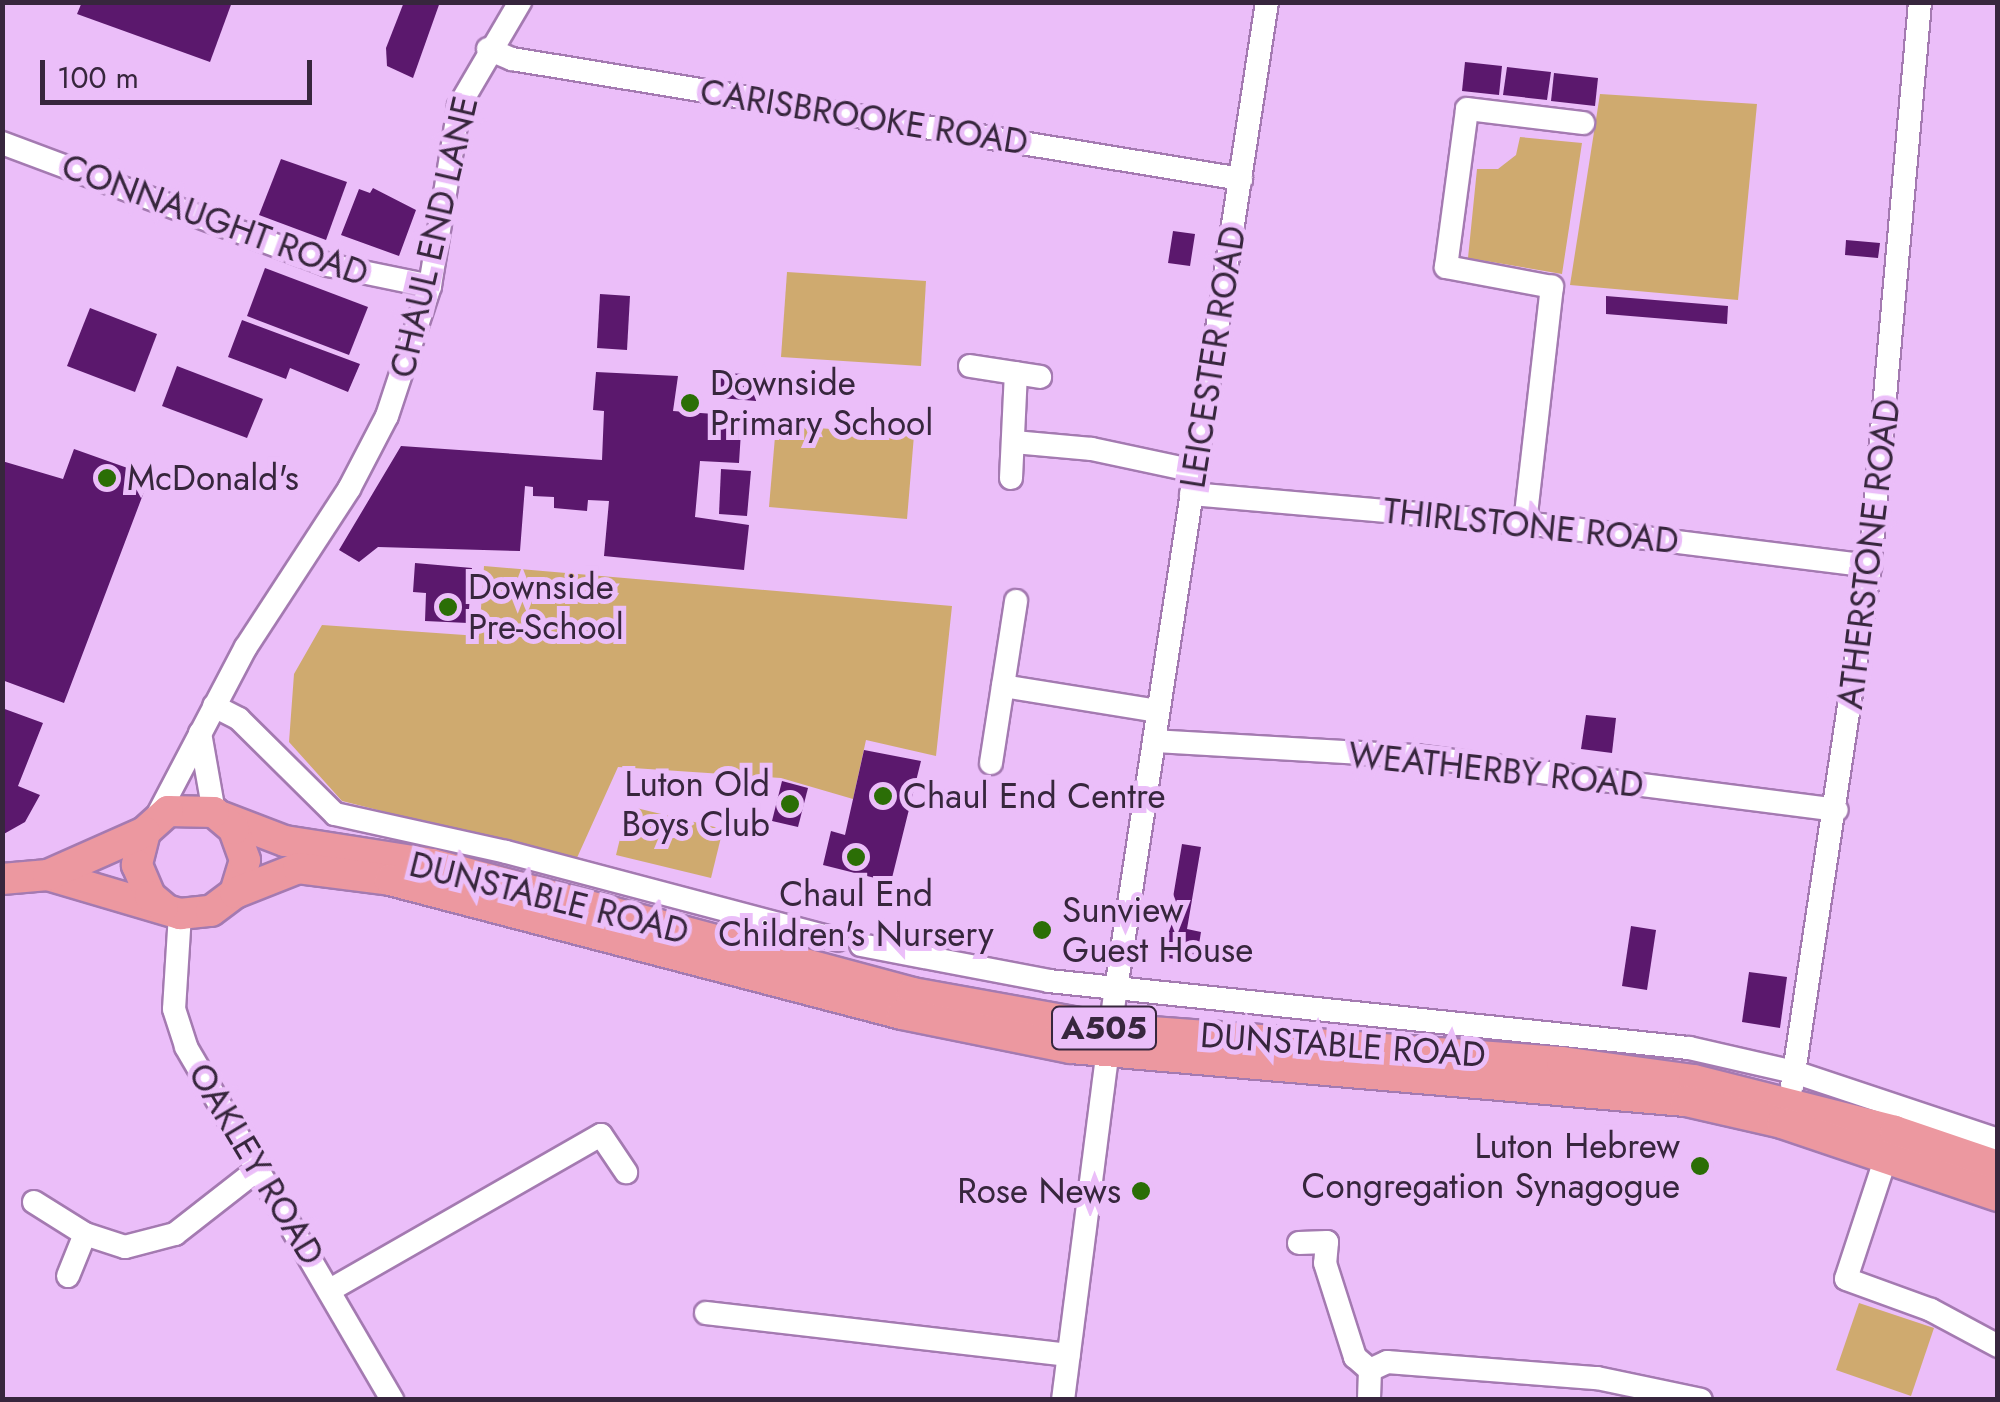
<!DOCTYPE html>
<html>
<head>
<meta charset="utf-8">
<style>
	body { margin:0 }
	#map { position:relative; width:2000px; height:1402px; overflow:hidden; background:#ebbef9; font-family:Jost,sans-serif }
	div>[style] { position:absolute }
	.green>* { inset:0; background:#cfaa6f }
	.building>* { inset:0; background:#5b186d }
	.roads { filter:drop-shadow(2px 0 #a47ab1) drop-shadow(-2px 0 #a47ab1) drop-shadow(0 2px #a47ab1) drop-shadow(0 -2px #a47ab1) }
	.minor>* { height:22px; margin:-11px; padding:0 11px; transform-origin:11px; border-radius:11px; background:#fff }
	.major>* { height:30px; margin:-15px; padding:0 15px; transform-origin:15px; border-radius:15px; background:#ec98a0 }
	.dots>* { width:28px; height:28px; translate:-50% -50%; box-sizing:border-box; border:5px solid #ebbef9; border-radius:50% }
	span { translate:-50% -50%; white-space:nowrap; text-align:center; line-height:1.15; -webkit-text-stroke:10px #ebbef9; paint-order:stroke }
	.shield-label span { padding:2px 8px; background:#ebbef9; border:2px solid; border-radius:8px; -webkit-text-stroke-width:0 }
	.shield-label { font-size:32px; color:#37263d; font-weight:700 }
	.street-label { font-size:35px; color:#37263d }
	.poi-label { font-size:35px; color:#37263d }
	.left { translate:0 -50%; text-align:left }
	.right { translate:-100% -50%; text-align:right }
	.frame { position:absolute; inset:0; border:5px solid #37263d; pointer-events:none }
	.scale { position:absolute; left:40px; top:60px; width:272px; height:45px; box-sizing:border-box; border:5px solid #37263d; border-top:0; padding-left:12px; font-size:30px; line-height:35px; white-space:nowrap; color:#37263d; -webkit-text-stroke:8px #ebbef9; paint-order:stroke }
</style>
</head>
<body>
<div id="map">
	<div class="green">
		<i style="clip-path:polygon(1600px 94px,1757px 104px,1738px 300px,1570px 285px)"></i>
		<i style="clip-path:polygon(1520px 137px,1582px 143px,1562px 274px,1468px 258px,1477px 169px,1498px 169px,1516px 155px)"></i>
		<i style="clip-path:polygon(787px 272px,926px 281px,921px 366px,781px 357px)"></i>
		<i style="clip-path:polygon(776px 425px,914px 435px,907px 519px,769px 507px)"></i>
		<i style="clip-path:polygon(484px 566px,952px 606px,936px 756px,866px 740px,853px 799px,781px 778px,618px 767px,576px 860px,342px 801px,289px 742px,294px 674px,322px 625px,479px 636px)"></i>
		<i style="clip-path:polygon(628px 806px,723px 829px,711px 878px,616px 855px)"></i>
		<i style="clip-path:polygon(1859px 1303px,1934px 1328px,1911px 1396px,1836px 1370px)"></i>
	</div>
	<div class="building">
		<i style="clip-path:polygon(82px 2px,232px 2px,210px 62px,77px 14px)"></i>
		<i style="clip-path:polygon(404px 2px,440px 2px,413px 78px,387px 66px,386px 48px)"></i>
		<i style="clip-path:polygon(1465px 62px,1502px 66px,1499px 95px,1462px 91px)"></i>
		<i style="clip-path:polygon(1507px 67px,1551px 72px,1547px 100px,1503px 95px)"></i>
		<i style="clip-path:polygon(1554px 73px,1598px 78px,1595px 106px,1551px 101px)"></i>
		<i style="clip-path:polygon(281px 159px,347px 182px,326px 240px,259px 215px)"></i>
		<i style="clip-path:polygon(373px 188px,416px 210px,399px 256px,341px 235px,359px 189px,370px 193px)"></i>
		<i style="clip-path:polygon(1173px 231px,1195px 234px,1190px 266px,1168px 263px)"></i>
		<i style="clip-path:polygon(1846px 240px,1880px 243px,1878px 258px,1845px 255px)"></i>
		<i style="clip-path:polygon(265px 268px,368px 307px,349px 355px,247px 316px)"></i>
		<i style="clip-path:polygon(600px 294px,630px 296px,627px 350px,597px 348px)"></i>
		<i style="clip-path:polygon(1606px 296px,1728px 306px,1727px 324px,1606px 314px)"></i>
		<i style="clip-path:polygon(90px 308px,157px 334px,135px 392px,67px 366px)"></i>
		<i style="clip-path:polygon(242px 320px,360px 364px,348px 392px,290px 368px,286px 379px,228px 357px)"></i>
		<i style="clip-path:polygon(177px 366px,263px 399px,247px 438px,162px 406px)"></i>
		<i style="clip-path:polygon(596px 372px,678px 376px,673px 411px,742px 416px,739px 463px,700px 461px,695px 517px,749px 525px,744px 570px,604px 556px,609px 501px,588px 500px,587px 511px,554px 508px,554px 497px,533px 496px,533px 487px,525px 486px,520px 551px,378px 547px,359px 562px,339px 550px,401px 446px,602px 460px,604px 411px,593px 410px)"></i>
		<i style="clip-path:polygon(709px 372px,760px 375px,756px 401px,708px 397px)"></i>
		<i style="clip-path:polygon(74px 449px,150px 476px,64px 703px,2px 680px,2px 461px,63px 479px)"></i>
		<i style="clip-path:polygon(721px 469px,751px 471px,747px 516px,719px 514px)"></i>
		<i style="clip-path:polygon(415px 563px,472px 568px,468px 623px,425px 621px,426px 593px,413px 592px)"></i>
		<i style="clip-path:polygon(2px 708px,43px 723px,18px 786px,40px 795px,25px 822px,2px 835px)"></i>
		<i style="clip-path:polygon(1586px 715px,1616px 718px,1612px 753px,1581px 749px)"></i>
		<i style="clip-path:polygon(864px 750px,921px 761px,891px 882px,823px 865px,831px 831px,845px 835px)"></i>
		<i style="clip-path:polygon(782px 781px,808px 788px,798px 827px,772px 821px)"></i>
		<i style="clip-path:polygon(1182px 844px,1201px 847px,1187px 929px,1201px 932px,1196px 963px,1163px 957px)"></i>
		<i style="clip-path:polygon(1631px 926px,1656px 930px,1647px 990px,1622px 986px)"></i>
		<i style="clip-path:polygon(1749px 972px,1787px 977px,1780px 1028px,1742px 1022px)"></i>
	</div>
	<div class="roads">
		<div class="minor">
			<i style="left:488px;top:49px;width:26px;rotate:23deg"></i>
			<i style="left:512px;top:59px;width:739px;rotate:9.35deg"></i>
			<i style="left:2px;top:143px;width:348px;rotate:20.5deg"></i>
			<i style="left:328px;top:265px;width:104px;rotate:11.6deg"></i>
			<i style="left:970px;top:366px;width:71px;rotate:8.9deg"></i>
			<i style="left:1014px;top:442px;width:78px;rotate:5.1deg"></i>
			<i style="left:1092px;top:449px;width:105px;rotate:12.1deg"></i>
			<i style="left:1011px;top:478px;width:105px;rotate:-87.3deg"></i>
			<i style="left:1191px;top:494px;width:335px;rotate:5deg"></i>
			<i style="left:1525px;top:523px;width:348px;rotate:7.1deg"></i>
			<i style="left:1525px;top:523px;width:238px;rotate:-83.5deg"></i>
			<i style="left:1552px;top:287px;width:108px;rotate:-169.3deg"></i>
			<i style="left:1446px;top:267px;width:159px;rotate:-82.4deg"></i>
			<i style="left:1467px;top:109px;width:117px;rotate:6.9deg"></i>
			<i style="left:1003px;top:686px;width:156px;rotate:9.2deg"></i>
			<i style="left:214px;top:706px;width:28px;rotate:27deg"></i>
			<i style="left:239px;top:719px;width:135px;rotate:44.7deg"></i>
			<i style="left:335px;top:814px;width:175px;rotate:12.5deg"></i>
			<i style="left:506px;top:852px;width:343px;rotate:14.8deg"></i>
			<i style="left:200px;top:733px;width:80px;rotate:80deg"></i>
			<i style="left:1154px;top:741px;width:262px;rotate:3.3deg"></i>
			<i style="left:1416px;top:756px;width:424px;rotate:7.3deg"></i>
			<i style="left:991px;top:763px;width:164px;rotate:-81.2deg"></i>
			<i style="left:155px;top:820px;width:195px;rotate:-62.3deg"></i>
			<i style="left:246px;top:647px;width:189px;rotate:-56.9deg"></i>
			<i style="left:349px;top:489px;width:82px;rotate:-62.5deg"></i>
			<i style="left:387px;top:416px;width:137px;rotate:-71.7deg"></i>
			<i style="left:430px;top:286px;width:182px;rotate:-80.8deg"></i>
			<i style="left:459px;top:106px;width:121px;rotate:-59.6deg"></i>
			<i style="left:180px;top:914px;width:95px;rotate:93.6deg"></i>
			<i style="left:174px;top:1009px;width:40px;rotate:72deg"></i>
			<i style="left:186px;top:1047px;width:409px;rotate:59.7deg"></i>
			<i style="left:861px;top:945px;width:191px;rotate:10.8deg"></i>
			<i style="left:1049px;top:981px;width:643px;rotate:5.98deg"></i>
			<i style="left:1689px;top:1048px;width:108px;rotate:12.9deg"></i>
			<i style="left:1794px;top:1072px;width:215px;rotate:18.4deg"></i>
			<i style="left:1792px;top:1086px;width:526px;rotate:-81.47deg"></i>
			<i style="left:1870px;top:566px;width:566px;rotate:-84.93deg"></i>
			<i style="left:1886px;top:1157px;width:128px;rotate:108.2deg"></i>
			<i style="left:1846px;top:1279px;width:90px;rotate:20deg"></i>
			<i style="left:1931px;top:1310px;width:76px;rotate:28.2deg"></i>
			<i style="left:34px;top:1202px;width:60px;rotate:32.1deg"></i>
			<i style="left:85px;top:1234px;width:42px;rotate:18deg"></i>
			<i style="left:125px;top:1247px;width:52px;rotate:-14.6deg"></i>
			<i style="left:175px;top:1234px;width:104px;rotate:-38deg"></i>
			<i style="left:1299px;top:1243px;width:28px;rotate:-2deg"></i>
			<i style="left:1327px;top:1242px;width:21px;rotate:95deg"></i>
			<i style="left:1325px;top:1263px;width:99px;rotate:72.3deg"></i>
			<i style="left:1355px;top:1357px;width:20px;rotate:41deg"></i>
			<i style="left:1370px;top:1370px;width:30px;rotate:92deg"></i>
			<i style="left:68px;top:1276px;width:45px;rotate:-68deg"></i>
			<i style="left:330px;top:1290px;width:312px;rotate:-29.8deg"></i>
			<i style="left:601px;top:1135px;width:45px;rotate:56deg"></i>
			<i style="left:706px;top:1313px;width:365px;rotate:6.6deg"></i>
			<i style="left:1370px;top:1370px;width:19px;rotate:-25deg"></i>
			<i style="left:1387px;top:1362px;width:211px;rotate:4.4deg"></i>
			<i style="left:1597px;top:1378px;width:106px;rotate:11.9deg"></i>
			<i style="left:1063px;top:1400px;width:414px;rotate:-82.7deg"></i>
			<i style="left:1116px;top:989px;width:998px;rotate:-81.3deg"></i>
		</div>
		<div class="major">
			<i style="left:222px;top:817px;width:67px;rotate:20.9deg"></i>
			<i style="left:285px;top:841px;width:149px;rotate:8.9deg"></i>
			<i style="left:432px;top:864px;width:497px;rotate:15deg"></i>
			<i style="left:912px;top:993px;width:203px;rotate:10.2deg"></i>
			<i style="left:1112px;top:1029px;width:451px;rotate:4.2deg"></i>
			<i style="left:1562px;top:1062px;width:133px;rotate:7.8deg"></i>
			<i style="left:1694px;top:1080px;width:207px;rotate:14.2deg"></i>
			<i style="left:1895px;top:1131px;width:109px;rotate:18.8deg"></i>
			<i style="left:48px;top:875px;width:138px;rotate:16.5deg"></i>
			<i style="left:180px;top:914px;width:31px;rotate:-6deg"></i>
			<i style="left:211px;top:911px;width:30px;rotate:-37deg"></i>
			<i style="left:235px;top:893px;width:34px;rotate:-73deg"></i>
			<i style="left:245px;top:860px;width:33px;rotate:-110deg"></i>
			<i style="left:234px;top:829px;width:26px;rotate:-140deg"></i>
			<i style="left:214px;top:812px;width:46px;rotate:-178.8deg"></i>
			<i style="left:168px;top:811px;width:31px;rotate:138deg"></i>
			<i style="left:145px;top:832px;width:34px;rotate:104deg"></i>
			<i style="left:137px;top:865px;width:34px;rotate:67deg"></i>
			<i style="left:150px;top:896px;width:17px;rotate:40deg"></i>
			<i style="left:2px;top:879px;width:46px;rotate:-5deg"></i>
			<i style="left:48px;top:875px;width:106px;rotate:-23.9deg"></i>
			<i style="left:235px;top:893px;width:68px;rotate:-21.6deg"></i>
			<i style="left:298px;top:868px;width:93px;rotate:7.4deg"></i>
			<i style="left:390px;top:880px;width:529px;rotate:14.67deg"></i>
			<i style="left:902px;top:1014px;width:172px;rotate:11.4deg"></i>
			<i style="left:1071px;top:1048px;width:617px;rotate:4.93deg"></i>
			<i style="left:1686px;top:1101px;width:98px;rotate:12.9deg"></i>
			<i style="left:1782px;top:1123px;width:228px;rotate:18.7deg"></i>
		</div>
	</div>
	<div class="dots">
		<i style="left:690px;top:403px;background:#2b6e06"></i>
		<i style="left:107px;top:478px;background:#2b6e06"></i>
		<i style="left:448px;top:607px;background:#2b6e06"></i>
		<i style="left:883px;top:796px;background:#2b6e06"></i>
		<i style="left:790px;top:804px;background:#2b6e06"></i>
		<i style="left:856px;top:857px;background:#2b6e06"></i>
		<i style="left:1042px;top:930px;background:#2b6e06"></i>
		<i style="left:1700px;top:1166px;background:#2b6e06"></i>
		<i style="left:1141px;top:1191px;background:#2b6e06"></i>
	</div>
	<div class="shield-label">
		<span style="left:1104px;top:1028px">A505</span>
	</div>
	<div class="street-label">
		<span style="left:864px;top:117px;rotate:9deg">CARISBROOKE ROAD</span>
		<span style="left:215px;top:220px;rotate:20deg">CONNAUGHT ROAD</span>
		<span style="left:434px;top:237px;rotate:-77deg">CHAUL END LANE</span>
		<span style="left:1213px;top:357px;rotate:-81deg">LEICESTER ROAD</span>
		<span style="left:1531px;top:526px;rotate:6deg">THIRLSTONE ROAD</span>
		<span style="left:1869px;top:554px;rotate:-83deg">ATHERSTONE ROAD</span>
		<span style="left:1496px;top:770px;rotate:6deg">WEATHERBY ROAD</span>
		<span style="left:549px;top:898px;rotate:14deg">DUNSTABLE ROAD</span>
		<span style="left:1343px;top:1045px;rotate:4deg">DUNSTABLE ROAD</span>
		<span style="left:256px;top:1164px;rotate:59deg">OAKLEY ROAD</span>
	</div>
	<div class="poi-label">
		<span class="left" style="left:710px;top:403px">Downside<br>Primary School</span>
		<span class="left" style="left:127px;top:478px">McDonald's</span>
		<span class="left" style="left:468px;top:607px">Downside<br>Pre-School</span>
		<span class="right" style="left:770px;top:804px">Luton Old<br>Boys Club</span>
		<span class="left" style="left:903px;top:796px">Chaul End Centre</span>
		<span style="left:856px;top:914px">Chaul End<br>Children's Nursery</span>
		<span class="left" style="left:1062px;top:930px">Sunview<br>Guest House</span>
		<span class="right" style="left:1680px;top:1166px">Luton Hebrew<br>Congregation Synagogue</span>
		<span class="right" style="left:1121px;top:1191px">Rose News</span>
	</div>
	<div class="frame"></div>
	<div class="scale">100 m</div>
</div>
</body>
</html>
